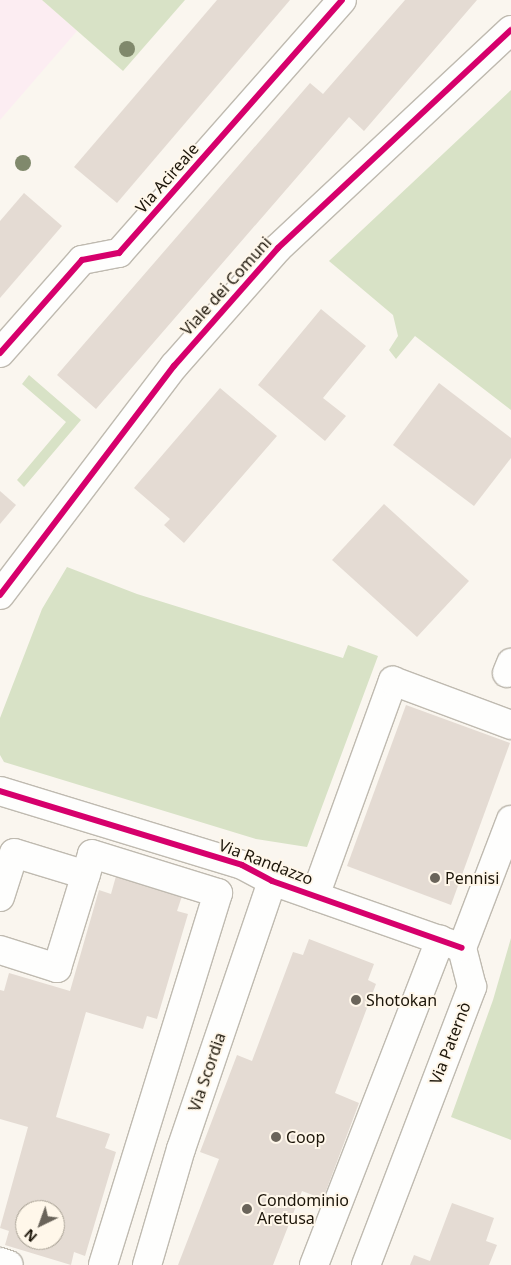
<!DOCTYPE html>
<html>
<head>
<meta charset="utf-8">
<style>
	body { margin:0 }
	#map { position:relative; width:511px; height:1265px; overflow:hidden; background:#faf6ef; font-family:"Noto Sans",sans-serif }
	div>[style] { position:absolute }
	.education>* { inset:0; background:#fcedf2 }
	.green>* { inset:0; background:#d8e2c6 }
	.building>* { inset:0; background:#e4dbd3 }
	.roads { filter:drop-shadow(1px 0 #bfbab0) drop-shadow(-1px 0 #bfbab0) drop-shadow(0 1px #bfbab0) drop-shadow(0 -1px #bfbab0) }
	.minor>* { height:28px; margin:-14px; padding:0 14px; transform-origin:14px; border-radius:14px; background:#fefefd }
	.cycleway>* { height:6px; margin:-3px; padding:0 3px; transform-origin:3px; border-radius:3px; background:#d6006c }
	.trees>* { width:16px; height:16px; margin:-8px; border-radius:50%; background:#80896c }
	.dots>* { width:14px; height:14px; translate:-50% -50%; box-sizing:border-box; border:2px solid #fff7ea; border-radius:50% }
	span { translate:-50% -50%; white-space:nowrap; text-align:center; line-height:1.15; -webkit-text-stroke:4px #fff7ea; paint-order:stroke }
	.street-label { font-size:16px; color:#1c1509 }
	.poi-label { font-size:16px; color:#1c1509 }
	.left { translate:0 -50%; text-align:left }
	.north { position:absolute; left:15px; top:1200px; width:50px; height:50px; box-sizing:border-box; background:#fff7ea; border:1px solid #a49d90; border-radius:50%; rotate:222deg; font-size:14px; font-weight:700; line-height:20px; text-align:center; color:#1c1509 }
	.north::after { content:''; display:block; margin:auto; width:18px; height:22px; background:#6a645a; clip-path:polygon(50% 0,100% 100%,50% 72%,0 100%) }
</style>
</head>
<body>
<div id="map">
	<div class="education">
		<i style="clip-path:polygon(0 0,42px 0,77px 31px,0 120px)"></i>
	</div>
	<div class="green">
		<i style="clip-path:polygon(42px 0,185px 0,123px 71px)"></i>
		<i style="clip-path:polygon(511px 90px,511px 410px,415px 336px,396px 359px,389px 350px,398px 336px,393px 315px,329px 261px)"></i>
		<i style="clip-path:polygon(29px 375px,81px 420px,24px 487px,17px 480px,66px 422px,22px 384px)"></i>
		<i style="clip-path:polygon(67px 567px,137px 594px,343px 658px,348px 645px,378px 656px,307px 847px,256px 839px,4px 762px,0 755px,0 718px,42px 609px)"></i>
		<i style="clip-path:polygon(511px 938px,511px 1140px,451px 1117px,493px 1000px)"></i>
	</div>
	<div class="building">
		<i style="clip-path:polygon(217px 0,290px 0,117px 203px,74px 167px)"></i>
		<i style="clip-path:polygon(405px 0,477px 0,364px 131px,349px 117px,96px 409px,57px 375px,310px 83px,323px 94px)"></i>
		<i style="clip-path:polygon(24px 193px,62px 226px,0 298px,0 221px)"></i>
		<i style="clip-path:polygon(321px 309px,366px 346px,323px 398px,346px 416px,325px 441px,258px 385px)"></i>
		<i style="clip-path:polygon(439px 383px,511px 438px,511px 458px,474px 506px,393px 445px)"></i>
		<i style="clip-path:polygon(220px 388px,277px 436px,184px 543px,164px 525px,170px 519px,134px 488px)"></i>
		<i style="clip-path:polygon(0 491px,16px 505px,0 524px)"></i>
		<i style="clip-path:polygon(384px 504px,469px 581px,417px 637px,332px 560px)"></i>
		<i style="clip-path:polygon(406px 705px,510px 743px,451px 905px,347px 866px)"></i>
		<i style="clip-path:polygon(evenodd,116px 876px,182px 896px,177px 911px,188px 914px,157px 1019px,147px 1016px,143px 1029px,86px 1012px,56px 1117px,110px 1134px,105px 1148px,116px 1152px,85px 1256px,74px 1252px,71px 1265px,5px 1245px,9px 1231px,0 1228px,28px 1127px,0 1119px,0 990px,4px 991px,9px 973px,70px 991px,99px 890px,111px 894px,116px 876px,25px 1210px,55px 1210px,55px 1240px,25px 1240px,25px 1210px)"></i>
		<i style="clip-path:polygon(309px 939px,374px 964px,368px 980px,376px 984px,335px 1093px,359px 1103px,323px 1199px,302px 1191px,273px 1265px,178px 1265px,219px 1159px,200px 1152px,237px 1055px,252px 1061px,293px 952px,303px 955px)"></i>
		<i style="clip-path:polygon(452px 1203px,494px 1218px,486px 1241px,497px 1245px,489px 1265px,410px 1265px,414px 1255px,430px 1261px)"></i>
	</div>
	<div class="roads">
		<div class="minor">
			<i style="left:0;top:353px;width:124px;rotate:-48.6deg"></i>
			<i style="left:82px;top:260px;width:38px;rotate:-11deg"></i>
			<i style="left:119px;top:253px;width:337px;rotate:-48.6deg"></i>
			<i style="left:0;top:595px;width:288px;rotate:-52.8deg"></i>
			<i style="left:174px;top:366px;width:157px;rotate:-48.6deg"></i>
			<i style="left:278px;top:248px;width:319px;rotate:-43.1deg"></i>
			<i style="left:507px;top:673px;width:11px;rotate:-68deg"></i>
			<i style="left:0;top:791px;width:253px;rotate:17deg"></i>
			<i style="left:242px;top:865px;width:34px;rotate:28deg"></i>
			<i style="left:272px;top:881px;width:201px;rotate:19.4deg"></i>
			<i style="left:315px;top:896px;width:229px;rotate:-70.1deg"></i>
			<i style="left:393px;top:681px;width:126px;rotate:20.4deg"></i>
			<i style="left:0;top:897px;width:46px;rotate:-72.3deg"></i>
			<i style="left:14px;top:853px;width:75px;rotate:17deg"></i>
			<i style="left:0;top:950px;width:60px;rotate:17.5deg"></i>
			<i style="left:57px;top:968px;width:119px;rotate:-72.9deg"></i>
			<i style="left:92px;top:854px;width:132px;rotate:17.2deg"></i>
			<i style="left:218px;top:893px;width:389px;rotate:107.2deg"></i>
			<i style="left:0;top:1262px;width:9px;rotate:18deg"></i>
			<i style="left:147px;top:1265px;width:121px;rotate:-73.7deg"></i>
			<i style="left:181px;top:1149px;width:283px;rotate:-71.2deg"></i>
			<i style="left:314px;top:1265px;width:349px;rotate:-68.8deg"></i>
			<i style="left:366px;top:1265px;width:298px;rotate:-69.1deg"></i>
			<i style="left:472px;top:987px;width:40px;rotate:-104.4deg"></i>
			<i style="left:462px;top:948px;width:137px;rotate:-69.1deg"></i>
		</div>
	</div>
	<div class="cycleway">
		<i style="left:0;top:353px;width:124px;rotate:-48.6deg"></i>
		<i style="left:82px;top:260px;width:38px;rotate:-11deg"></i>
		<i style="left:119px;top:253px;width:337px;rotate:-48.6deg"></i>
		<i style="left:0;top:595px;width:288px;rotate:-52.8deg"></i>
		<i style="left:174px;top:366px;width:157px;rotate:-48.6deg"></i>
		<i style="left:278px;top:248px;width:319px;rotate:-43.1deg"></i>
		<i style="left:0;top:791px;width:253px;rotate:17deg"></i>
		<i style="left:242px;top:865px;width:34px;rotate:28deg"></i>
		<i style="left:272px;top:881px;width:201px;rotate:19.4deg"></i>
	</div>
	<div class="trees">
		<i style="left:127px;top:49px"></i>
		<i style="left:23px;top:163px"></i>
	</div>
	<div class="dots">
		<i style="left:435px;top:878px;background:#6a645a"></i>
		<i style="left:356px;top:1000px;background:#6a645a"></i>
		<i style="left:276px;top:1137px;background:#6a645a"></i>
		<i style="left:247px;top:1209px;background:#6a645a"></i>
	</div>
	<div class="street-label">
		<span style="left:167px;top:178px;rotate:-49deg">Via Acireale</span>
		<span style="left:226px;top:286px;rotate:-48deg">Viale dei Comuni</span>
		<span style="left:266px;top:862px;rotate:21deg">Via Randazzo</span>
		<span style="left:450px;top:1043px;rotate:-69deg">Via Paternò</span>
		<span style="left:207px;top:1072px;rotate:-71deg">Via Scordia</span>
	</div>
	<div class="poi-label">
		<span class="left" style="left:445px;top:878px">Pennisi</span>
		<span class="left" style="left:366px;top:1000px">Shotokan</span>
		<span class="left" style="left:286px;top:1137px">Coop</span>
		<span class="left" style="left:257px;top:1209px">Condominio<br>Aretusa</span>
	</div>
	<div class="north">N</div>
</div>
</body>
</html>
